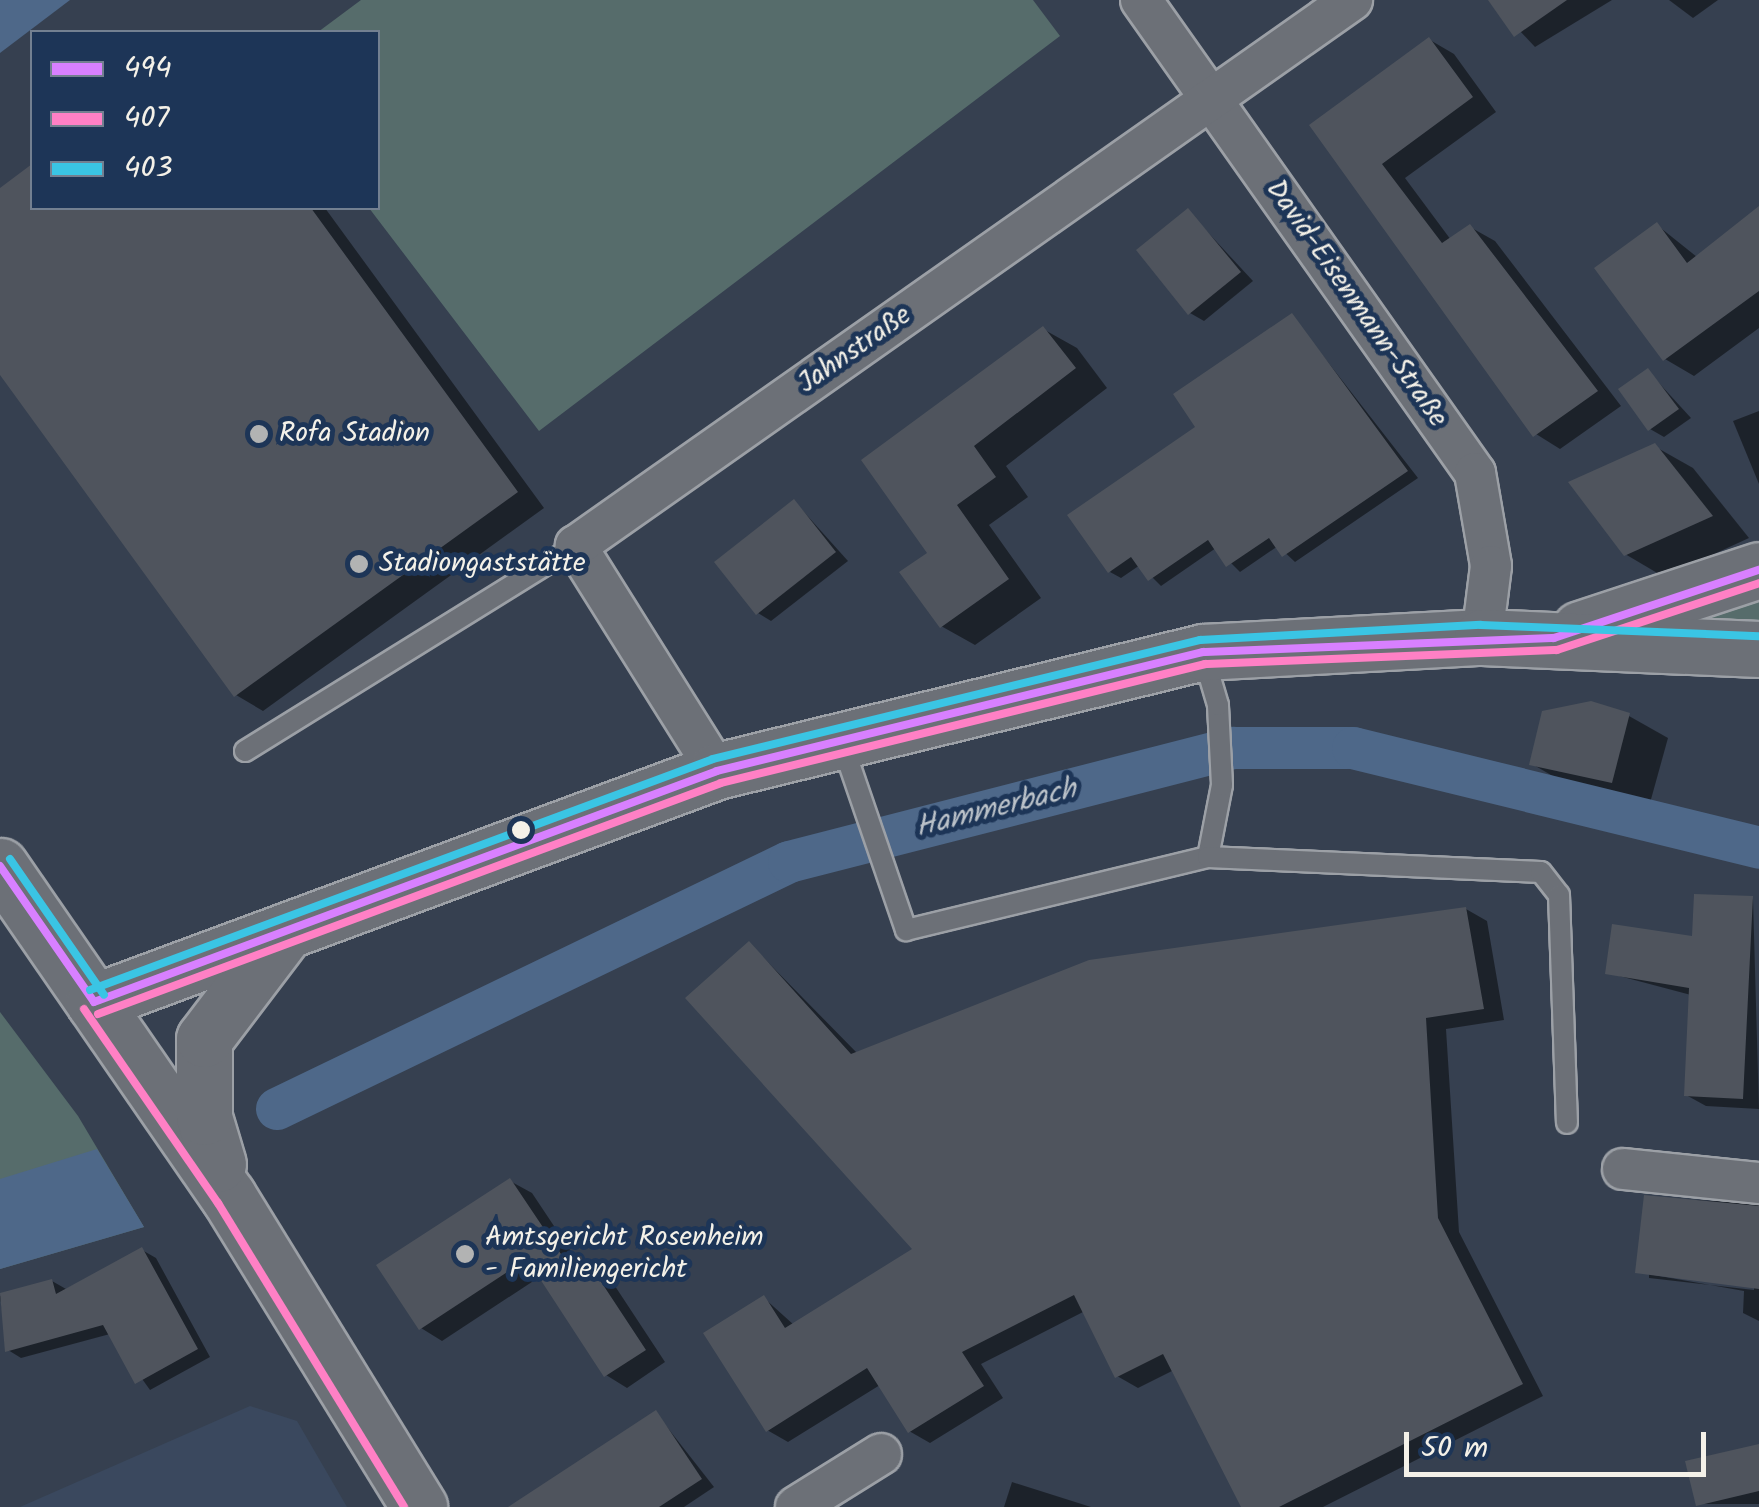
<!DOCTYPE html>
<html>
<head>
<meta charset="utf-8">
<style>
	body { margin:0 }
	#map { position:relative; width:1759px; height:1507px; overflow:hidden; background:#364050; font-family:Kalam,sans-serif }
	div>[style] { position:absolute }
	.built>* { inset:0; background:#3a485e }
	.green>* { inset:0; background:#566c6b }
	.water>* { inset:0; background:#4e6889 }
	.shadow>* { inset:0; background:#0007 }
	.canal>* { height:42px; margin:-21px; padding:0 21px; transform-origin:21px; border-radius:21px; background:#4e6889 }
	.building>* { inset:0; background:#4f545d }
	.roads { filter:drop-shadow(2px 0 #9ca0a6) drop-shadow(-2px 0 #9ca0a6) drop-shadow(0 2px #9ca0a6) drop-shadow(0 -2px #9ca0a6) }
	.lane>* { height:20px; margin:-10px; padding:0 10px; transform-origin:10px; border-radius:10px; background:#6c7077 }
	.street>* { height:40px; margin:-20px; padding:0 20px; transform-origin:20px; border-radius:20px; background:#6c7077 }
	.secondary>* { height:55px; margin:-27.5px; padding:0 27.5px; transform-origin:27.5px; border-radius:27.5px; background:#6c7077 }
	.bus-1>* { height:8px; margin:-4px; padding:0 4px; transform-origin:4px; border-radius:4px; background:#d880ff }
	.bus-2>* { height:8px; margin:-4px; padding:0 4px; transform-origin:4px; border-radius:4px; background:#ff80c5 }
	.bus-3>* { height:8px; margin:-4px; padding:0 4px; transform-origin:4px; border-radius:4px; background:#3ac5e4 }
	.dots>* { width:28px; height:28px; translate:-50% -50%; box-sizing:border-box; border:5px solid #1d3557; border-radius:50% }
	span { translate:-50% -50%; white-space:nowrap; text-align:center; line-height:1.15; -webkit-text-stroke:10px #1d3557; paint-order:stroke }
	.street-label { font-size:28px; color:#f4f1e8 }
	.poi-label { font-size:28px; color:#f4f1e8 }
	.left { translate:0 -50%; text-align:left }
	.water-label { font-size:30px; color:#bbc2c9; font-style:italic }
	.legend { position:absolute; left:30px; top:30px; width:350px; height:180px; box-sizing:border-box; background:#1d3557; border:2px solid #738091; margin:0; padding:12px 18px; list-style:none; font-size:30px; color:#f4f1e8 }
	.legend li { display:flex; align-items:center; gap:20px; height:50px }
	.legend b { width:50px; border:2px solid #738091 }
	.scale { position:absolute; left:1404px; top:1432px; width:302px; height:45px; box-sizing:border-box; border:5px solid #f4f1e8; border-top:0; padding-left:12px; font-size:30px; line-height:35px; white-space:nowrap; color:#f4f1e8; -webkit-text-stroke:8px #1d3557; paint-order:stroke }
</style>
</head>
<body>
<div id="map">
	<div class="built">
		<i style="clip-path:polygon(250px 1406px,297px 1421px,347px 1507px,20px 1507px)"></i>
	</div>
	<div class="green">
		<i style="clip-path:polygon(361px 0,1033px 0,1060px 36px,539px 431px,369px 208px,378px 208px,378px 32px,318px 32px)"></i>
		<i style="clip-path:polygon(1759px 598px,1759px 629px,1681px 621px)"></i>
		<i style="clip-path:polygon(0 1012px,78px 1116px,144px 1227px,0 1269px)"></i>
	</div>
	<div class="water">
		<i style="clip-path:polygon(0 0,70px 0,0 53px)"></i>
		<i style="clip-path:polygon(97px 1149px,144px 1227px,0 1269px,0 1179px)"></i>
	</div>
	<div class="shadow">
		<i style="clip-path:polygon(1491px 0,1612px 0,1535px 47px)"></i>
		<i style="clip-path:polygon(1669px 0,1718px 0,1693px 18px)"></i>
		<i style="clip-path:polygon(1430px 40px,1454px 54px,1496px 112px,1405px 178px,1451px 240px,1470px 227px,1495px 241px,1621px 406px,1560px 449px,1536px 434px,1312px 125px)"></i>
		<i style="clip-path:polygon(32px 167px,32px 208px,325px 208px,544px 508px,263px 711px,236px 695px,0 371px,0 191px)"></i>
		<i style="clip-path:polygon(1759px 210px,1759px 328px,1694px 376px,1665px 359px,1657px 225px,1697px 257px)"></i>
		<i style="clip-path:polygon(1188px 211px,1253px 281px,1204px 321px,1190px 313px)"></i>
		<i style="clip-path:polygon(1292px 316px,1418px 478px,1295px 562px,1278px 546px,1240px 572px,1216px 548px,1161px 586px,1140px 565px,1121px 578px,1110px 572px,1199px 428px)"></i>
		<i style="clip-path:polygon(1043px 329px,1077px 348px,1107px 388px,1006px 466px,1028px 497px,989px 525px,1041px 598px,975px 645px,941px 626px,930px 553px,864px 460px)"></i>
		<i style="clip-path:polygon(1648px 371px,1691px 418px,1664px 437px,1650px 429px)"></i>
		<i style="clip-path:polygon(1759px 411px,1759px 484px,1733px 421px)"></i>
		<i style="clip-path:polygon(1654px 446px,1693px 468px,1749px 538px,1664px 577px,1625px 554px)"></i>
		<i style="clip-path:polygon(795px 502px,848px 561px,771px 621px,758px 613px)"></i>
		<i style="clip-path:polygon(1629px 716px,1668px 738px,1650px 803px,1570px 786px,1532px 764px)"></i>
		<i style="clip-path:polygon(1753px 899px,1759px 1109px,1706px 1106px,1686px 1095px,1691px 995px,1608px 973px,1694px 939px)"></i>
		<i style="clip-path:polygon(1466px 909px,1487px 921px,1504px 1020px,1446px 1029px,1459px 1232px,1543px 1396px,1323px 1507px,1243px 1507px,1172px 1371px,1138px 1388px,1117px 1376px,1085px 1311px,981px 1364px,1003px 1398px,930px 1443px,909px 1431px,880px 1385px,788px 1442px,767px 1430px,764px 1298px,794px 1325px,915px 1249px,750px 944px,858px 1054px)"></i>
		<i style="clip-path:polygon(510px 1181px,532px 1193px,586px 1274px,613px 1283px,665px 1362px,627px 1388px,606px 1375px,541px 1276px,442px 1341px,421px 1328px)"></i>
		<i style="clip-path:polygon(evenodd,1646px 1198px,1759px 1203px,1759px 1321px,1743px 1313px,1744px 1291px,1637px 1272px,1646px 1198px,1649px 1272px,1754px 1286px,1754px 1290px,1649px 1278px,1649px 1272px)"></i>
		<i style="clip-path:polygon(142px 1250px,156px 1258px,210px 1357px,150px 1390px,110px 1334px,21px 1358px,8px 1350px,0 1296px,52px 1281px,66px 1289px)"></i>
		<i style="clip-path:polygon(656px 1413px,714px 1487px,684px 1507px,533px 1507px)"></i>
		<i style="clip-path:polygon(1759px 1447px,1759px 1504px,1698px 1504px)"></i>
		<i style="clip-path:polygon(1012px 1482px,1091px 1507px,1004px 1507px)"></i>
	</div>
	<div class="canal">
		<i style="left:277px;top:1109px;width:568px;rotate:-25.75deg"></i>
		<i style="left:789px;top:862px;width:459px;rotate:-14.4deg"></i>
		<i style="left:1234px;top:748px;width:119px"></i>
		<i style="left:1353px;top:748px;width:418px;rotate:13.8deg"></i>
	</div>
	<div class="building">
		<i style="clip-path:polygon(1488px 0,1567px 0,1514px 37px)"></i>
		<i style="clip-path:polygon(1429px 37px,1473px 97px,1382px 164px,1442px 243px,1470px 224px,1598px 391px,1533px 437px,1309px 125px)"></i>
		<i style="clip-path:polygon(32px 164px,32px 208px,311px 208px,518px 492px,234px 697px,0 375px,0 188px)"></i>
		<i style="clip-path:polygon(1759px 206px,1759px 291px,1663px 361px,1594px 268px,1657px 222px,1687px 263px)"></i>
		<i style="clip-path:polygon(1188px 208px,1241px 272px,1188px 315px,1136px 250px)"></i>
		<i style="clip-path:polygon(1292px 313px,1408px 471px,1282px 557px,1269px 538px,1226px 567px,1208px 540px,1148px 581px,1131px 557px,1108px 573px,1067px 515px,1195px 427px,1173px 394px)"></i>
		<i style="clip-path:polygon(1043px 326px,1076px 368px,974px 446px,996px 477px,957px 505px,1009px 579px,940px 628px,899px 572px,927px 553px,861px 460px)"></i>
		<i style="clip-path:polygon(1648px 368px,1679px 409px,1648px 431px,1618px 389px)"></i>
		<i style="clip-path:polygon(1655px 443px,1713px 516px,1624px 556px,1568px 482px)"></i>
		<i style="clip-path:polygon(794px 499px,836px 552px,756px 615px,714px 562px)"></i>
		<i style="clip-path:polygon(1591px 701px,1630px 713px,1612px 783px,1529px 765px,1542px 711px)"></i>
		<i style="clip-path:polygon(1694px 894px,1753px 896px,1743px 1099px,1684px 1096px,1689px 988px,1605px 974px,1612px 924px,1692px 936px)"></i>
		<i style="clip-path:polygon(1466px 907px,1484px 1009px,1426px 1018px,1438px 1218px,1523px 1384px,1279px 1507px,1241px 1507px,1163px 1354px,1115px 1378px,1074px 1295px,962px 1352px,984px 1386px,908px 1433px,867px 1368px,766px 1432px,703px 1333px,764px 1295px,785px 1328px,912px 1249px,685px 998px,749px 941px,851px 1054px,1089px 960px)"></i>
		<i style="clip-path:polygon(510px 1178px,577px 1278px,592px 1268px,646px 1350px,604px 1377px,527px 1259px,419px 1330px,376px 1265px)"></i>
		<i style="clip-path:polygon(1644px 1195px,1759px 1206px,1759px 1289px,1635px 1273px)"></i>
		<i style="clip-path:polygon(142px 1247px,198px 1349px,135px 1384px,103px 1325px,5px 1352px,0 1293px,52px 1279px,56px 1294px)"></i>
		<i style="clip-path:polygon(656px 1410px,702px 1479px,659px 1507px,508px 1507px)"></i>
		<i style="clip-path:polygon(1759px 1444px,1759px 1491px,1696px 1506px,1685px 1461px)"></i>
	</div>
	<div class="roads">
		<div class="lane">
			<i style="left:842px;top:743px;width:198px;rotate:71.1deg"></i>
			<i style="left:906px;top:930px;width:311px;rotate:-13.6deg"></i>
			<i style="left:1208px;top:857px;width:73px;rotate:-79deg"></i>
			<i style="left:1222px;top:785px;width:80px;rotate:-92.9deg"></i>
			<i style="left:1218px;top:705px;width:53px;rotate:-106.4deg"></i>
			<i style="left:245px;top:751px;width:389px;rotate:-31.8deg"></i>
			<i style="left:1208px;top:857px;width:333px;rotate:2.6deg"></i>
			<i style="left:1541px;top:872px;width:29px;rotate:52deg"></i>
			<i style="left:1559px;top:895px;width:228px;rotate:88deg"></i>
		</div>
		<div class="street">
			<i style="left:1141px;top:0;width:579px;rotate:54.77deg"></i>
			<i style="left:1475px;top:473px;width:94px;rotate:80.2deg"></i>
			<i style="left:1491px;top:566px;width:72px;rotate:97.2deg"></i>
			<i style="left:717px;top:771px;width:266px;rotate:-122.1deg"></i>
			<i style="left:576px;top:546px;width:949px;rotate:-35.13deg"></i>
			<i style="left:1623px;top:1169px;width:137px;rotate:5.9deg"></i>
			<i style="left:796px;top:1507px;width:100px;rotate:-31.9deg"></i>
		</div>
		<div class="secondary">
			<i style="left:1580px;top:629px;width:188px;rotate:-18.2deg"></i>
			<i style="left:0;top:866px;width:401px;rotate:55.4deg"></i>
			<i style="left:228px;top:1196px;width:365px;rotate:58.4deg"></i>
			<i style="left:94px;top:1002px;width:664px;rotate:-20.34deg"></i>
			<i style="left:717px;top:771px;width:500px;rotate:-13.76deg"></i>
			<i style="left:1203px;top:652px;width:279px;rotate:-3.1deg"></i>
			<i style="left:1482px;top:637px;width:277px;rotate:2.5deg"></i>
			<i style="left:218px;top:1164px;width:49px;rotate:-106.6deg"></i>
			<i style="left:204px;top:1117px;width:78px;rotate:-90deg"></i>
			<i style="left:204px;top:1039px;width:136px;rotate:-52.8deg"></i>
		</div>
	</div>
	<div class="bus-1">
		<i style="left:0;top:866px;width:165px;rotate:55.3deg"></i>
		<i style="left:94px;top:1002px;width:664px;rotate:-20.34deg"></i>
		<i style="left:717px;top:771px;width:500px;rotate:-13.76deg"></i>
		<i style="left:1203px;top:652px;width:351px;rotate:-2.3deg"></i>
		<i style="left:1554px;top:638px;width:216px;rotate:-18.4deg"></i>
	</div>
	<div class="bus-2">
		<i style="left:84px;top:1009px;width:236px;rotate:55.4deg"></i>
		<i style="left:218px;top:1203px;width:356px;rotate:58.5deg"></i>
		<i style="left:98px;top:1014px;width:664px;rotate:-20.34deg"></i>
		<i style="left:721px;top:783px;width:498px;rotate:-13.8deg"></i>
		<i style="left:1205px;top:664px;width:352px;rotate:-2.3deg"></i>
		<i style="left:1557px;top:650px;width:213px;rotate:-18.3deg"></i>
	</div>
	<div class="bus-3">
		<i style="left:10px;top:859px;width:165px;rotate:55.3deg"></i>
		<i style="left:90px;top:990px;width:664px;rotate:-20.34deg"></i>
		<i style="left:713px;top:759px;width:501px;rotate:-13.73deg"></i>
		<i style="left:1200px;top:640px;width:281px;rotate:-3.1deg"></i>
		<i style="left:1481px;top:625px;width:278px;rotate:2.3deg"></i>
	</div>
	<div class="dots">
		<i style="left:259px;top:434px;background:#b2b3b3"></i>
		<i style="left:359px;top:564px;background:#b2b3b3"></i>
		<i style="left:521px;top:830px;background:#f4f1e8"></i>
		<i style="left:465px;top:1254px;background:#b2b3b3"></i>
	</div>
	<div class="street-label">
		<span style="left:1356px;top:304px;rotate:55deg">David-Eisenmann-Straße</span>
		<span style="left:855px;top:350px;rotate:-35deg">Jahnstraße</span>
	</div>
	<div class="poi-label">
		<span class="left" style="left:279px;top:434px">Rofa Stadion</span>
		<span class="left" style="left:379px;top:564px">Stadiongaststätte</span>
		<span class="left" style="left:485px;top:1254px">Amtsgericht Rosenheim<br>- Familiengericht</span>
	</div>
	<div class="water-label">
		<span style="left:996px;top:809px;rotate:-14deg">Hammerbach</span>
	</div>
	<ul class="legend">
	<li><b style="height:12px;background:#d880ff"></b>494</li>
	<li><b style="height:12px;background:#ff80c5"></b>407</li>
	<li><b style="height:12px;background:#3ac5e4"></b>403</li>
	</ul>
	<div class="scale">50 m</div>
</div>
</body>
</html>
